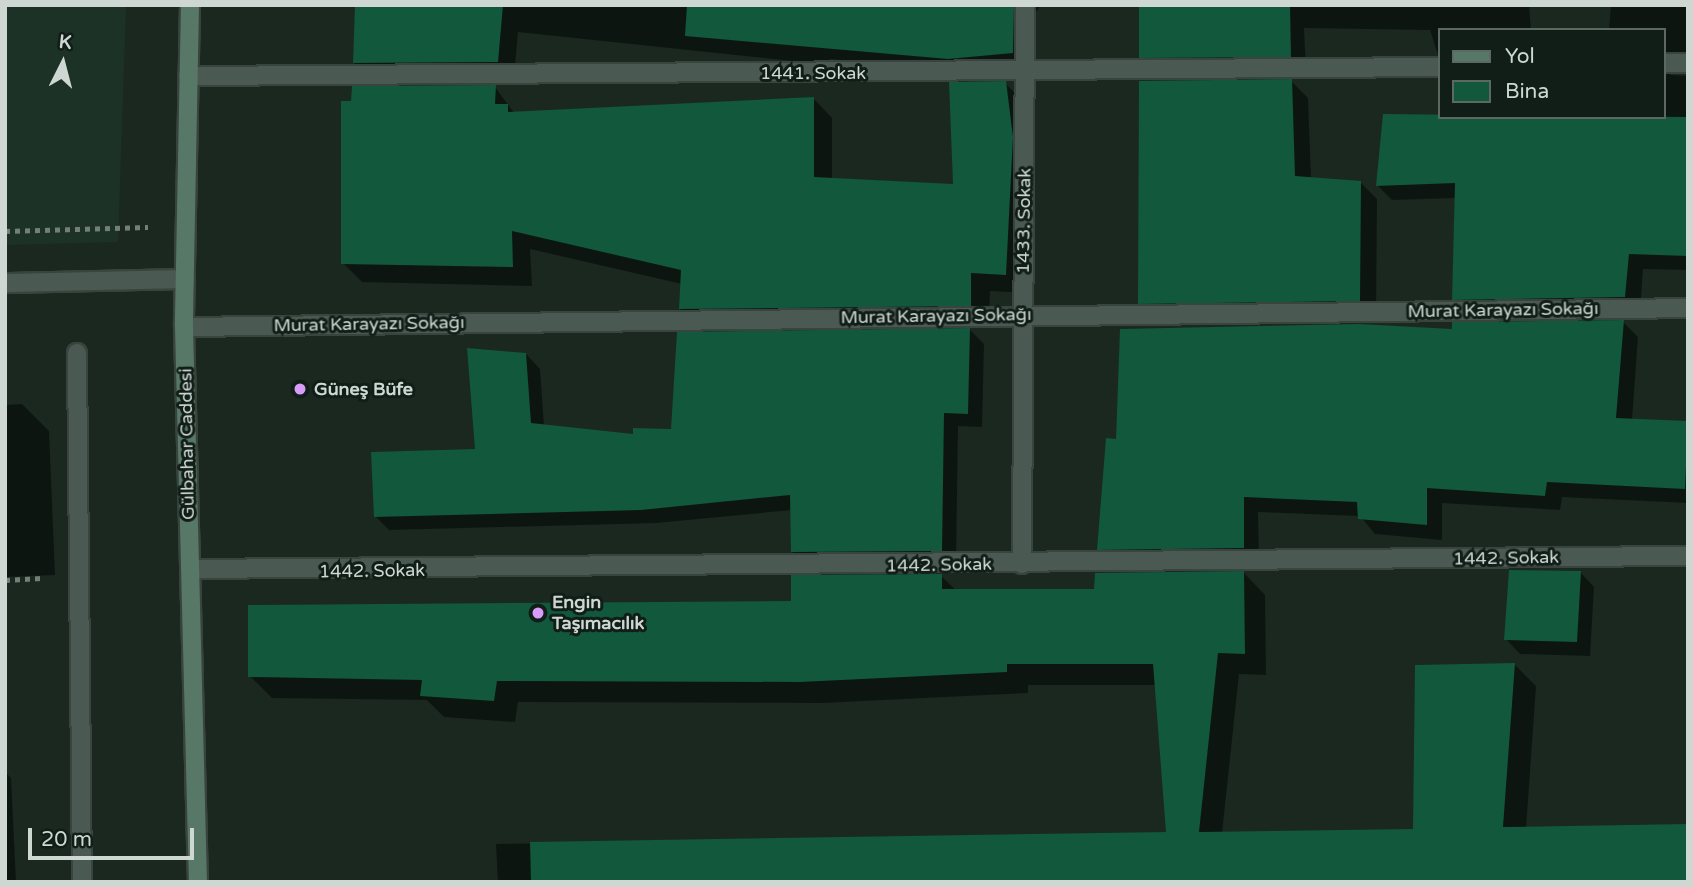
<!DOCTYPE html>
<html>
<head>
<meta charset="utf-8">
<style>
	body { margin:0 }
	#map { position:relative; width:1693px; height:887px; overflow:hidden; background:#1a2820; font-family:"Varela Round",sans-serif }
	div>[style] { position:absolute }
	.built>* { inset:0; background:#1c3227 }
	.shadow>* { inset:0; background:#0007 }
	.building>* { inset:0; background:#11583c }
	.path>* { height:4.5px; margin-top:-2.25px; transform-origin:0; background:repeating-linear-gradient(90deg,#737f78 0 5px,transparent 0 10px) }
	.roads { filter:drop-shadow(2px 0 #39443e) drop-shadow(-2px 0 #39443e) drop-shadow(0 2px #39443e) drop-shadow(0 -2px #39443e) }
	.lane>* { height:18px; margin:-9px; padding:0 9px; transform-origin:9px; border-radius:9px; background:#4a5951 }
	.street>* { height:18px; margin:-9px; padding:0 9px; transform-origin:9px; border-radius:9px; background:#4a5951 }
	.secondary>* { height:18px; margin:-9px; padding:0 9px; transform-origin:9px; border-radius:9px; background:#587867 }
	.dots>* { width:19px; height:19px; translate:-50% -50%; box-sizing:border-box; border:4px solid #101e17; border-radius:50% }
	span { translate:-50% -50%; white-space:nowrap; text-align:center; line-height:1.15; -webkit-text-stroke:6px #101e17; paint-order:stroke }
	.street-label { font-size:18px; color:#ced7d2 }
	.poi-label { font-size:18px; color:#ced7d2; font-weight:700 }
	.left { translate:0 -50%; text-align:left }
	.frame { position:absolute; inset:0; border:7px solid #ced7d2; pointer-events:none }
	.legend { position:absolute; left:1438px; top:28px; width:228px; height:91px; box-sizing:border-box; background:#101e17; border:2px solid #5c6862; margin:0; padding:9px 12px; list-style:none; font-size:21px; color:#ced7d2 }
	.legend li { display:flex; align-items:center; gap:14px; height:35px }
	.legend b { width:35px; border:2px solid #5c6862 }
	.north { position:absolute; left:28px; top:28px; width:70px; height:70px; -webkit-text-stroke:5px #101e17; paint-order:stroke; rotate:6deg; font-size:19px; font-weight:700; line-height:28px; text-align:center; color:#ced7d2 }
	.north::after { content:''; display:block; margin:auto; width:24px; height:32px; background:#ced7d2; clip-path:polygon(50% 0,100% 100%,50% 72%,0 100%) }
	.scale { position:absolute; left:28px; top:828px; width:166px; height:32px; box-sizing:border-box; border:4px solid #ced7d2; border-top:0; padding-left:9px; font-size:21px; line-height:24px; white-space:nowrap; color:#ced7d2; -webkit-text-stroke:5px #101e17; paint-order:stroke }
</style>
</head>
<body>
<div id="map">
	<div class="built">
		<i style="clip-path:polygon(5px 5px,126px 5px,118px 242px,5px 245px)"></i>
	</div>
	<div class="shadow">
		<i style="clip-path:polygon(357px 5px,1041px 5px,1030px 21px,1021px 75px,830px 59px,830px 65px,518px 32px,514px 78px,371px 79px,354px 63px)"></i>
		<i style="clip-path:polygon(1141px 5px,1529px 5px,1531px 30px,1439px 30px,1439px 58px,1430px 30px,1304px 28px,1306px 71px,1155px 72px,1140px 57px)"></i>
		<i style="clip-path:polygon(1611px 5px,1688px 5px,1688px 67px,1678px 66px,1670px 75px,1688px 76px,1688px 270px,1643px 269px,1640px 312px,1469px 314px,1454px 299px,1456px 198px,1392px 200px,1377px 185px,1663px 117px,1663px 30px,1609px 30px)"></i>
		<i style="clip-path:polygon(1439px 78px,1439px 112px,1438px 79px)"></i>
		<i style="clip-path:polygon(1291px 81px,1308px 98px,1311px 179px,1360px 182px,1377px 199px,1376px 317px,1157px 319px,1140px 303px)"></i>
		<i style="clip-path:polygon(1005px 83px,1025px 103px,1025px 293px,990px 291px,989px 324px,700px 328px,680px 309px,682px 284px,530px 249px,532px 286px,362px 282px,343px 263px,495px 87px,514px 113px,813px 98px,832px 118px,832px 179px,955px 186px)"></i>
		<i style="clip-path:polygon(1623px 322px,1638px 337px,1632px 420px,1688px 423px,1688px 503px,1562px 497px,1560px 510px,1442px 503px,1442px 540px,1375px 534px,1360px 516px,1258px 512px,1259px 563px,1114px 565px,1099px 549px,1118px 441px,1454px 331px)"></i>
		<i style="clip-path:polygon(970px 330px,984px 344px,982px 427px,958px 426px,956px 565px,807px 566px,792px 552px,792px 510px,656px 523px,389px 530px,375px 516px,477px 451px,526px 354px,540px 369px,544px 426px,634px 436px,673px 431px)"></i>
		<i style="clip-path:polygon(22px 404px,49px 431px,55px 575px,5px 577px,5px 405px)"></i>
		<i style="clip-path:polygon(1580px 572px,1594px 587px,1590px 656px,1520px 654px,1506px 639px)"></i>
		<i style="clip-path:polygon(1244px 573px,1265px 595px,1266px 675px,1239px 674px,1222px 833px,1414px 830px,1514px 664px,1536px 686px,1526px 829px,1688px 882px,498px 882px,496px 844px,1168px 834px,1156px 685px,1028px 685px,1028px 693px,822px 703px,518px 702px,515px 722px,444px 717px,427px 700px,272px 698px,250px 676px,793px 603px,941px 576px,957px 591px,1095px 591px)"></i>
		<i style="clip-path:polygon(5px 772px,11px 778px,16px 882px,5px 882px)"></i>
	</div>
	<div class="building">
		<i style="clip-path:polygon(355px 5px,503px 5px,498px 62px,353px 63px)"></i>
		<i style="clip-path:polygon(687px 5px,1014px 5px,1013px 53px,948px 59px,685px 36px)"></i>
		<i style="clip-path:polygon(1139px 5px,1290px 5px,1291px 57px,1139px 58px)"></i>
		<i style="clip-path:polygon(1292px 79px,1295px 176px,1361px 181px,1360px 301px,1138px 304px,1139px 81px)"></i>
		<i style="clip-path:polygon(1006px 81px,1013px 137px,1006px 275px,971px 273px,971px 306px,679px 309px,681px 270px,512px 231px,513px 267px,341px 264px,341px 101px,351px 101px,352px 86px,496px 85px,495px 104px,508px 104px,508px 112px,814px 97px,814px 177px,953px 184px,949px 82px)"></i>
		<i style="clip-path:polygon(1383px 114px,1688px 117px,1688px 256px,1629px 254px,1625px 297px,1452px 300px,1455px 183px,1376px 186px)"></i>
		<i style="clip-path:polygon(1624px 320px,1616px 418px,1688px 421px,1685px 489px,1547px 482px,1545px 496px,1427px 488px,1427px 525px,1358px 519px,1357px 502px,1244px 497px,1244px 548px,1097px 550px,1106px 438px,1116px 439px,1120px 329px,1359px 324px,1452px 329px,1452px 322px)"></i>
		<i style="clip-path:polygon(970px 328px,968px 414px,944px 413px,942px 551px,791px 552px,790px 495px,641px 510px,374px 517px,371px 452px,475px 449px,467px 348px,526px 353px,531px 423px,633px 434px,633px 428px,671px 429px,677px 332px)"></i>
		<i style="clip-path:polygon(1509px 570px,1581px 571px,1577px 642px,1504px 640px)"></i>
		<i style="clip-path:polygon(1244px 571px,1245px 654px,1218px 653px,1199px 832px,1413px 829px,1415px 665px,1515px 663px,1503px 827px,1688px 824px,1688px 882px,531px 882px,530px 842px,1166px 832px,1153px 664px,1007px 664px,1007px 672px,800px 682px,497px 681px,494px 701px,420px 696px,422px 680px,248px 677px,248px 605px,791px 601px,791px 575px,942px 574px,942px 589px,1094px 589px,1095px 573px)"></i>
	</div>
	<div class="path">
		<i style="left:5px;top:231px;width:143px;rotate:-1.6deg"></i>
		<i style="left:5px;top:580px;width:37px;rotate:-3deg"></i>
	</div>
	<div class="roads">
		<div class="lane">
			<i style="left:5px;top:283px;width:180px;rotate:-1.3deg"></i>
			<i style="left:77px;top:353px;width:529px;rotate:89.46deg"></i>
		</div>
		<div class="street">
			<i style="left:1663px;top:63px;width:25px"></i>
			<i style="left:188px;top:76px;width:1251px;rotate:-0.41deg"></i>
			<i style="left:184px;top:327px;width:1504px;rotate:-0.72deg"></i>
			<i style="left:1022px;top:564px;width:559px;rotate:-89.69deg"></i>
			<i style="left:190px;top:569px;width:1498px;rotate:-0.5deg"></i>
		</div>
		<div class="secondary">
			<i style="left:190px;top:5px;width:322px;rotate:91.1deg"></i>
			<i style="left:184px;top:327px;width:555px;rotate:88.56deg"></i>
		</div>
	</div>
	<div class="dots">
		<i style="left:300px;top:389px;background:#d79bf9"></i>
		<i style="left:538px;top:613px;background:#d79bf9"></i>
	</div>
	<div class="street-label">
		<span style="left:813px;top:73px">1441. Sokak</span>
		<span style="left:1024px;top:221px;rotate:-89deg">1433. Sokak</span>
		<span style="left:1503px;top:310px;rotate:-1deg">Murat Karayazı Sokağı</span>
		<span style="left:936px;top:316px;rotate:-1deg">Murat Karayazı Sokağı</span>
		<span style="left:369px;top:324px;rotate:-1deg">Murat Karayazı Sokağı</span>
		<span style="left:187px;top:444px;rotate:-91deg">Gülbahar Caddesi</span>
		<span style="left:1506px;top:558px;rotate:-1deg">1442. Sokak</span>
		<span style="left:939px;top:565px;rotate:-1deg">1442. Sokak</span>
		<span style="left:372px;top:571px;rotate:-1deg">1442. Sokak</span>
	</div>
	<div class="poi-label">
		<span class="left" style="left:314px;top:389px">Güneş Büfe</span>
		<span class="left" style="left:552px;top:613px">Engin<br>Taşımacılık</span>
	</div>
	<div class="frame"></div>
	<ul class="legend">
	<li><b style="height:9px;background:#587867"></b>Yol</li>
	<li><b style="height:19px;background:#11583c"></b>Bina</li>
	</ul>
	<div class="north">K</div>
	<div class="scale">20 m</div>
</div>
</body>
</html>
